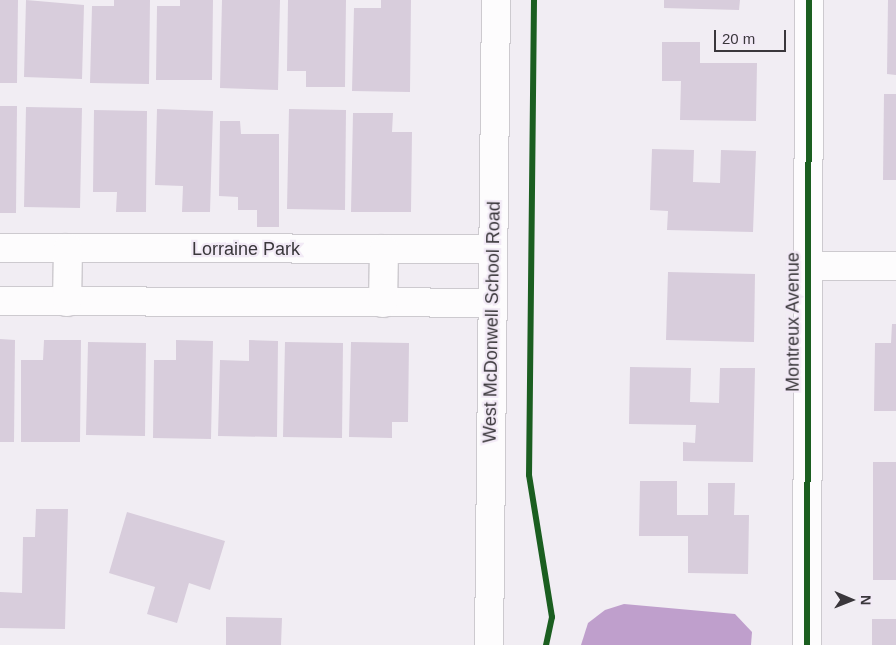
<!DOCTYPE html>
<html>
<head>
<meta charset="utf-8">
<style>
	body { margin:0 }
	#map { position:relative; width:896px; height:645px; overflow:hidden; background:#f1edf3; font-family:Arial,sans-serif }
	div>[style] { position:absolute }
	.water>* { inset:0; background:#bf9fcc }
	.building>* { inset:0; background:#d8cddc }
	.roads { filter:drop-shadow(1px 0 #cdcacf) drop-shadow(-1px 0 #cdcacf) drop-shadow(0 1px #cdcacf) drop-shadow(0 -1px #cdcacf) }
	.minor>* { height:28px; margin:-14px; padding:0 14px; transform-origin:14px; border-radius:14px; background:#fdfcfd }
	.major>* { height:28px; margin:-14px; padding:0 14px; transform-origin:14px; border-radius:14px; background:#fdfcfd }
	.cycleway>* { height:6px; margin:-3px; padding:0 3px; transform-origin:3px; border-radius:3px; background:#1b5e20 }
	span { translate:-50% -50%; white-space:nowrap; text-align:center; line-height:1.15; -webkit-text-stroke:4.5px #f2eaf6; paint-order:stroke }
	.street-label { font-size:18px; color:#3a373b }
	.north { position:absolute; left:826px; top:575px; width:50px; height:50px; -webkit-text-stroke:4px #f2eaf6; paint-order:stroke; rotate:91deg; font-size:14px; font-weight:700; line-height:20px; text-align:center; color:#3a373b }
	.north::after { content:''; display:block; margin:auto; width:18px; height:22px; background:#3a373b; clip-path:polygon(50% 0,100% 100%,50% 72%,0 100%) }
	.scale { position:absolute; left:714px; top:30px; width:72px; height:22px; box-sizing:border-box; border:2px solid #3a373b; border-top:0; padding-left:6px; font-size:15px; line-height:18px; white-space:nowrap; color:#3a373b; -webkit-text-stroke:4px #f2eaf6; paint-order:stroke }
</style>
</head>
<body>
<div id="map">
	<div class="water">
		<i style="clip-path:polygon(624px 604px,735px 614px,752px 632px,751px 645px,581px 645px,588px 623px,605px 610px)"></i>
	</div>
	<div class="building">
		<i style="clip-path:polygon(0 0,18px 0,17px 83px,0 83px)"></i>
		<i style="clip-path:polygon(26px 0,84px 5px,82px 79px,24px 77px)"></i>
		<i style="clip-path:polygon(114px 0,150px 0,149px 84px,90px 83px,92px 6px,114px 6px)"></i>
		<i style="clip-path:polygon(180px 0,213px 0,212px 80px,156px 80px,157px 6px,180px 6px)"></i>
		<i style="clip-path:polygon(222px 0,280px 0,278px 90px,220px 88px)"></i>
		<i style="clip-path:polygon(288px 0,346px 0,345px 87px,306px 87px,306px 71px,287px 71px)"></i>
		<i style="clip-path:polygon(381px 0,411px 0,410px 92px,352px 91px,354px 8px,381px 8px)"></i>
		<i style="clip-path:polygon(664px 0,740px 0,739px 10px,664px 8px)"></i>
		<i style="clip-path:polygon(888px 0,896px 0,896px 75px,887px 74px)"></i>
		<i style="clip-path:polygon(662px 42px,700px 42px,700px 63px,757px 63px,756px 121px,680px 120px,681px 81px,662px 81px)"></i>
		<i style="clip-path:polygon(884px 94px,896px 94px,896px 180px,883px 180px)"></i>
		<i style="clip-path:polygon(0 106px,17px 106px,16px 213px,0 213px)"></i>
		<i style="clip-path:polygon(26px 107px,82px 108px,80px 208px,24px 207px)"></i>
		<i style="clip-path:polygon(157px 109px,213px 111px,210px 212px,182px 212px,183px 186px,155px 185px)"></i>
		<i style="clip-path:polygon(289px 109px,346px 110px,345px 210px,287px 209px)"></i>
		<i style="clip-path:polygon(94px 110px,147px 111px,146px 212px,116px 212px,117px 192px,93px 192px)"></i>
		<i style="clip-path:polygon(353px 113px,393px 113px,392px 132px,412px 132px,411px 212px,351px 212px)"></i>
		<i style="clip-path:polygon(220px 121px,240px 121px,241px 134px,279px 134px,279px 227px,257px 227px,257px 210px,238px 210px,238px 197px,219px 196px)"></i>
		<i style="clip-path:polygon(652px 149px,694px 150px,693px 182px,720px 183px,721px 150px,756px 151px,753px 232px,667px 230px,668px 211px,650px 210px)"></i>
		<i style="clip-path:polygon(668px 272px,755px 274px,754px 342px,666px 340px)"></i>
		<i style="clip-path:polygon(892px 324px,896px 324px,896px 411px,874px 411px,875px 343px,891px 343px)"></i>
		<i style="clip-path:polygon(0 339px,15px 340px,14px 442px,0 442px)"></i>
		<i style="clip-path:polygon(44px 340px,81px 340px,80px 442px,21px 442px,21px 360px,43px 360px)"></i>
		<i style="clip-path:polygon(176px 340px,213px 341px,211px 439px,153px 438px,154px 360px,176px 360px)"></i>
		<i style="clip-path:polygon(249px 340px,278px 341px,277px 437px,218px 436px,220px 360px,249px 361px)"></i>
		<i style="clip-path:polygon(88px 342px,146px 343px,145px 436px,86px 435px)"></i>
		<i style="clip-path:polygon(285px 342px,343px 343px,342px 438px,283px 437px)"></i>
		<i style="clip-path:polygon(351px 342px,409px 343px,408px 422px,392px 422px,392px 438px,349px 437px)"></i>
		<i style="clip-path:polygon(630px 367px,691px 368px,690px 402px,719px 403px,720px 368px,755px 368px,753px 462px,683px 461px,683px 442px,695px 443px,696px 425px,629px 424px)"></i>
		<i style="clip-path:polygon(873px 462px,896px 462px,896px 580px,873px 580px)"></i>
		<i style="clip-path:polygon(640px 481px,677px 481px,677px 515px,708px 515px,708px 483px,735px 483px,734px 515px,749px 515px,748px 574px,688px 573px,688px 536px,639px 536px)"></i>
		<i style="clip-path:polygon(36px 509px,68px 509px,65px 629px,0 628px,0 592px,22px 593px,23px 537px,35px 537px)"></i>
		<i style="clip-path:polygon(127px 512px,225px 541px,210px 590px,189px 583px,177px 623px,147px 614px,155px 587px,109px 573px)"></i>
		<i style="clip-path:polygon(226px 617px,282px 618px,281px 645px,226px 645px)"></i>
		<i style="clip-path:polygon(872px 619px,896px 619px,896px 645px,872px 645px)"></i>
	</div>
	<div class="roads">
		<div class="minor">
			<i style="left:0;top:248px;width:493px;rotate:0.1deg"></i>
			<i style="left:809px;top:266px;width:87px"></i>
			<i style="left:0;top:301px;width:491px;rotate:0.2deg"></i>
			<i style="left:67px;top:302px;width:54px;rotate:-88.9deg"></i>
			<i style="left:383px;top:303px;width:54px;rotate:-88.9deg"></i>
			<i style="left:807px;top:645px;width:645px;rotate:-89.82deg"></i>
		</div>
		<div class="major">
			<i style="left:489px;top:645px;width:645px;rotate:-89.38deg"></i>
		</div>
	</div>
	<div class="cycleway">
		<i style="left:534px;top:0;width:475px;rotate:90.6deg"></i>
		<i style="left:529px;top:475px;width:144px;rotate:80.8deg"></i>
		<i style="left:552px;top:617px;width:29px;rotate:102deg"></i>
		<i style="left:807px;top:645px;width:645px;rotate:-89.82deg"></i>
	</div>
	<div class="street-label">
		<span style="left:246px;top:249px">Lorraine Park</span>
		<span style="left:492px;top:322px;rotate:-89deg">West McDonwell School Road</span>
		<span style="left:793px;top:322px;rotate:-90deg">Montreux Avenue</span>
	</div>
	<div class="north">N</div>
	<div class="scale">20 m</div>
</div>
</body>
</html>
